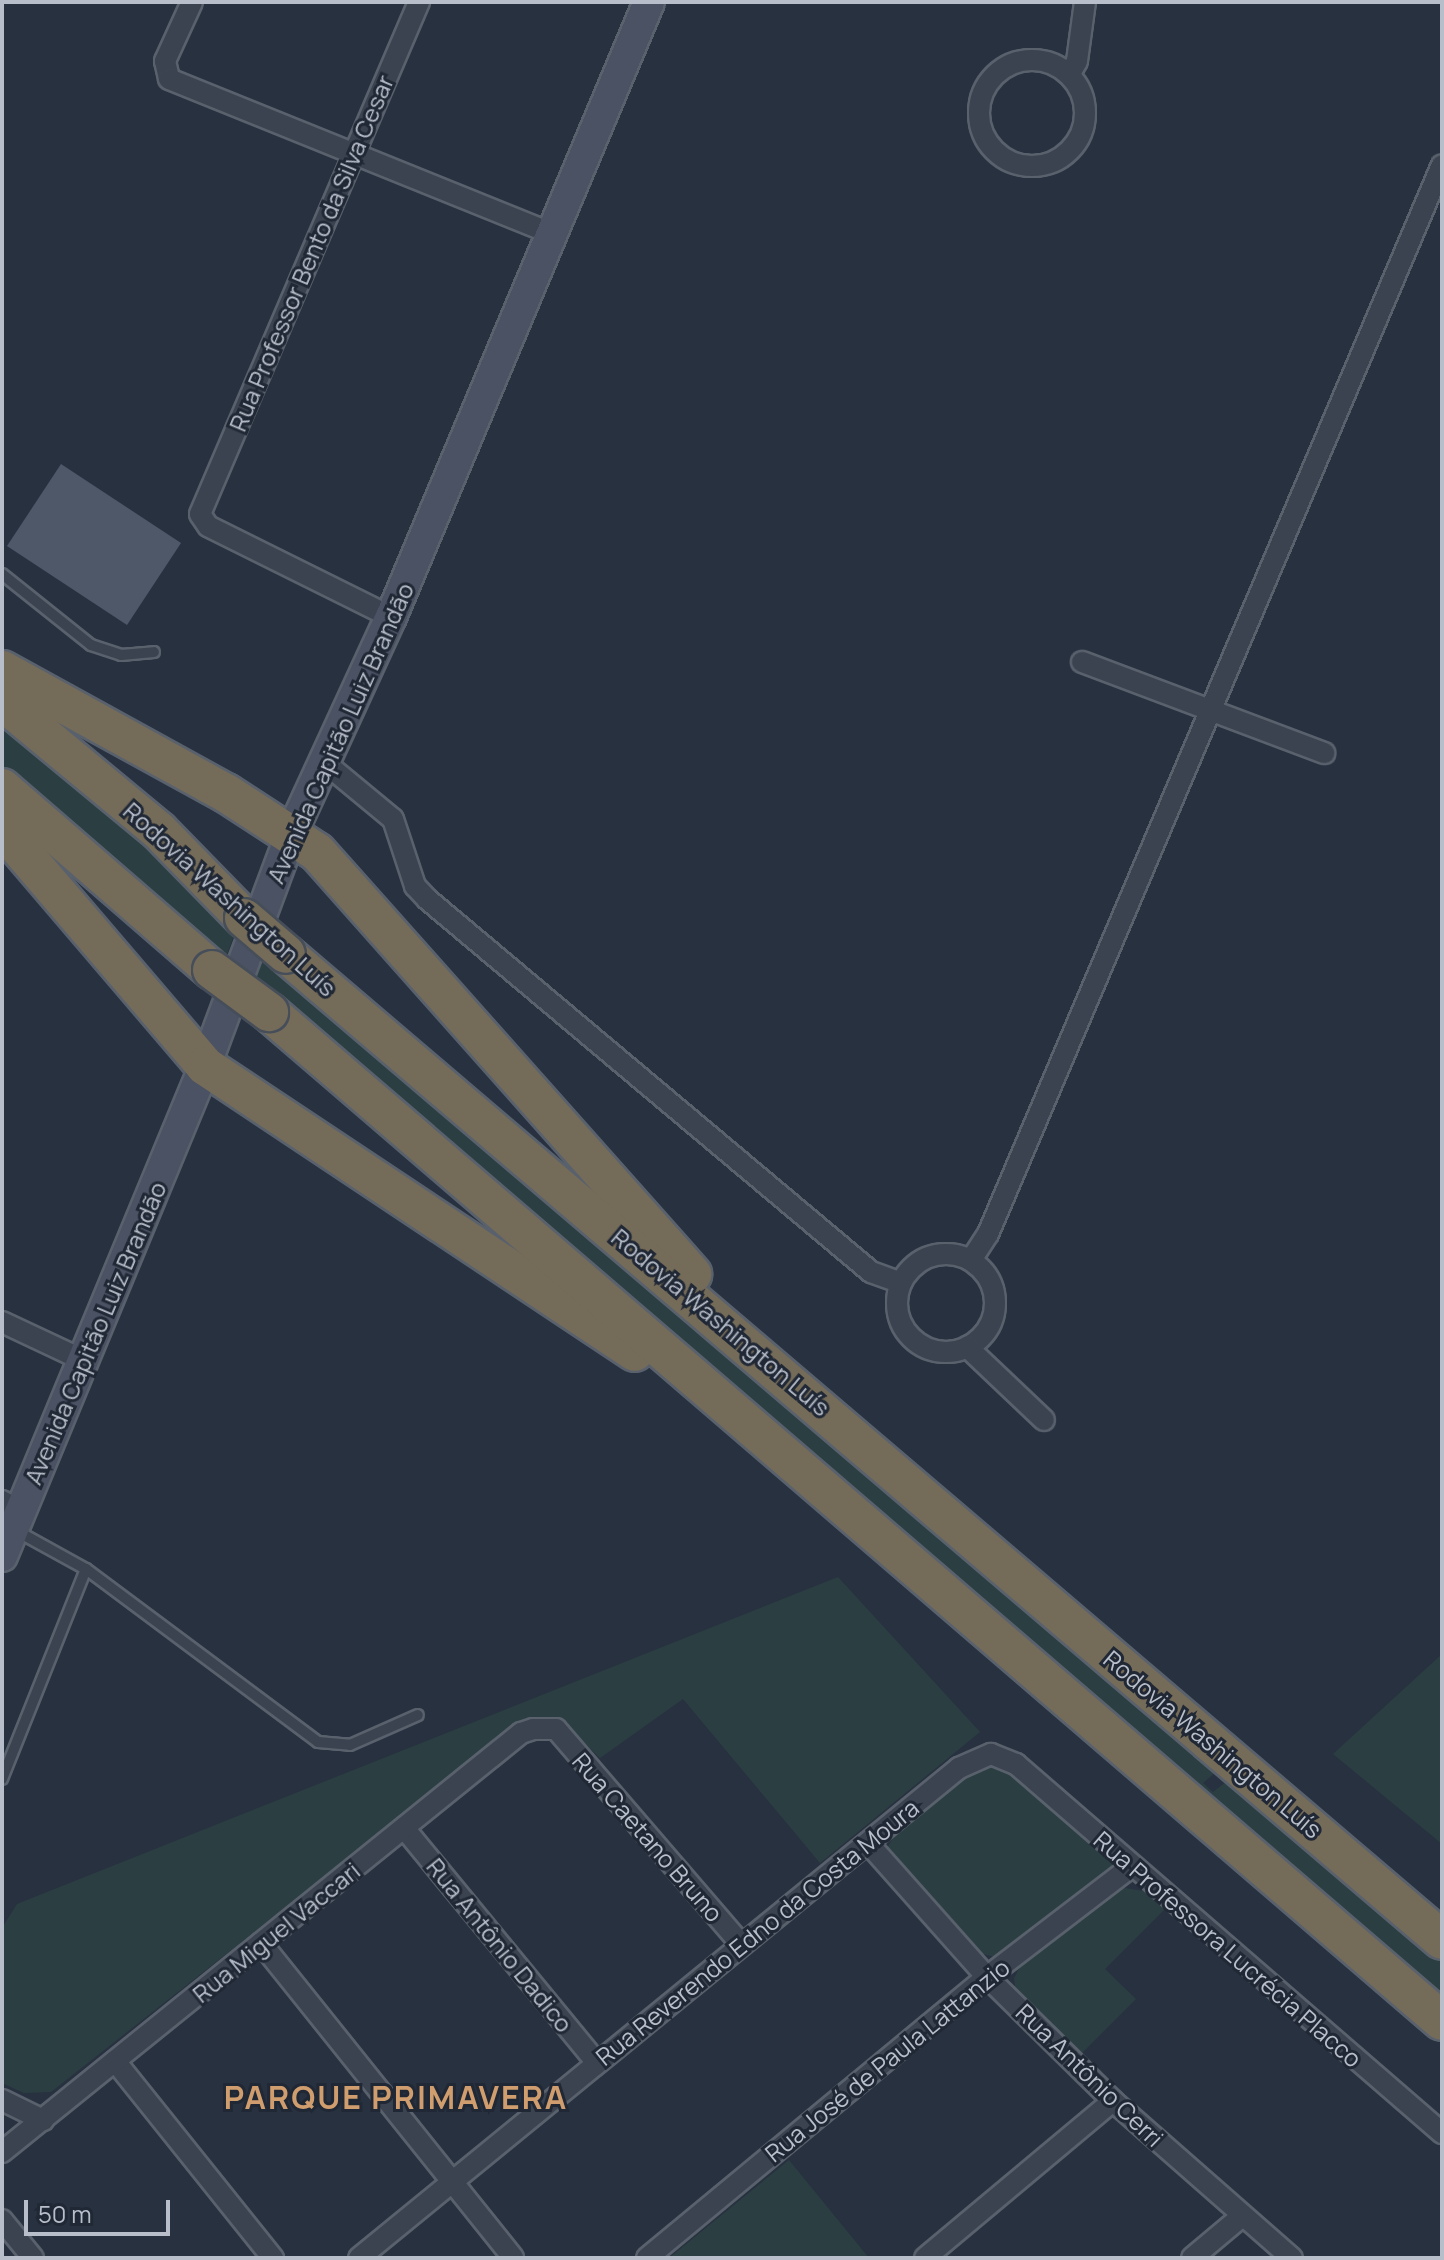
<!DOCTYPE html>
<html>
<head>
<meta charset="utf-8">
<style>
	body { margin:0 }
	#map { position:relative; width:1444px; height:2260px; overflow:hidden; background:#283140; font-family:Manrope,sans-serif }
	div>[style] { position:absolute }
	.green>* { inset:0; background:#2b3f42 }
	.building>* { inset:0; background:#4e5869 }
	.roads { filter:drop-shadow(2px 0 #59616d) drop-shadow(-2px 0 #59616d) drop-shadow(0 2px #59616d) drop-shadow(0 -2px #59616d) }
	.lane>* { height:10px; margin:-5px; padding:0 5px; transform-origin:5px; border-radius:5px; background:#3c4350 }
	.street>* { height:20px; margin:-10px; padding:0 10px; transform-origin:10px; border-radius:10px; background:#3c4350 }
	.street>.ring { margin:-10px; padding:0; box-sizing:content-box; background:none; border:20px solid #3c4350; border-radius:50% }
	.secondary>* { height:30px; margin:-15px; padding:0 15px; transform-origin:15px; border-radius:15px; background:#4a5263 }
	.highway>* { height:38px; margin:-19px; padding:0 19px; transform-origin:19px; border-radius:19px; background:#756b59 }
	.bridges { filter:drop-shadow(2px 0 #464e5a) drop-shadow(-2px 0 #464e5a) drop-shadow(0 2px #464e5a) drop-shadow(0 -2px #464e5a) }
	.highway-bridge>* { height:38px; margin:-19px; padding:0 19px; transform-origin:19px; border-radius:19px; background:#756b59 }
	span { translate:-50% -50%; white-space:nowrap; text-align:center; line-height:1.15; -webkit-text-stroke:6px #202835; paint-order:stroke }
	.street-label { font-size:24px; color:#b8beca }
	.district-label { font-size:32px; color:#d09d6e; font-weight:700; letter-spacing:2px }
	.frame { position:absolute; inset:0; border:4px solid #b8beca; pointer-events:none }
	.scale { position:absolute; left:24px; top:2200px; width:146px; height:36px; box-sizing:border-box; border:4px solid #b8beca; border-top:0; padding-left:10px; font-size:24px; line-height:28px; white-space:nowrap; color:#b8beca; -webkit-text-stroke:6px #202835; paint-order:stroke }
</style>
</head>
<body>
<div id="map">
	<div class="green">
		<i style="clip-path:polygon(2px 722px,233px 921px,234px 935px,224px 962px,2px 772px)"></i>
		<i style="clip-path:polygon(260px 955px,1224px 1765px,1203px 1783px,1213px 1792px,1231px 1778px,1442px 1955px,1442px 2006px,247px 983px)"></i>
		<i style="clip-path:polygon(838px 1577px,980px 1732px,820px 1863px,683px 1699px,600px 1758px,562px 1721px,534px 1720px,514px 1727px,51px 2092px,24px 2093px,2px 2083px,2px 1928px,17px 1904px)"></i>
		<i style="clip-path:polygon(1442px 1654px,1442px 1844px,1333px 1754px)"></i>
		<i style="clip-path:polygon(996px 1763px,1015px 1770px,1105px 1851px,1115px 1869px,1006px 1956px,995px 1957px,983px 1954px,886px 1850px,896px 1833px,965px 1770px)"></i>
		<i style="clip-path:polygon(1125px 1888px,1143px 1891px,1165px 1909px,1105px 1969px,1136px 1999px,1081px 2054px,1016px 1995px,1014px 1978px,1020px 1967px,1112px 1892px)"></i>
		<i style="clip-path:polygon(789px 2160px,869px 2258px,669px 2258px)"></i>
	</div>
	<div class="building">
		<i style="clip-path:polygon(61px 464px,181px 543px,127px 625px,7px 546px)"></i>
	</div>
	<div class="roads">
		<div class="lane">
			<i style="left:2px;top:574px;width:114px;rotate:38.6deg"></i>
			<i style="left:91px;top:645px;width:32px;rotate:18deg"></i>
			<i style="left:121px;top:655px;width:33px;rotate:-5deg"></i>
			<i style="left:15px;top:1530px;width:81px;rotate:28.8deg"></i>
			<i style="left:86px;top:1569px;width:289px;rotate:36.7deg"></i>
			<i style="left:318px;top:1742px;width:32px;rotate:5deg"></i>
			<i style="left:350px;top:1745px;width:74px;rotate:-23.8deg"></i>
			<i style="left:2px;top:1779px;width:226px;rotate:-68.2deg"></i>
		</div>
		<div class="street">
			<i style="left:192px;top:2px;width:65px;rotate:114.6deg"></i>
			<i style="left:165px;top:61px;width:18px;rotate:77deg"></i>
			<i style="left:169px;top:79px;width:412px;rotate:22deg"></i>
			<i class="ring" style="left:979px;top:60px;width:86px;height:86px"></i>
			<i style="left:1069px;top:75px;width:16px;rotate:-60deg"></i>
			<i style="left:1077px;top:61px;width:60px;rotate:-82.3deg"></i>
			<i style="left:391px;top:617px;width:204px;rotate:-153.6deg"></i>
			<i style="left:208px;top:526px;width:14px;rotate:-124deg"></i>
			<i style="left:200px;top:514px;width:557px;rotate:-66.84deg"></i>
			<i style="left:1082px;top:662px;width:259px;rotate:20.6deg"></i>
			<i style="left:324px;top:762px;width:89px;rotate:39.6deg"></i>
			<i style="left:393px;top:819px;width:71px;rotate:71.8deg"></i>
			<i style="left:415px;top:886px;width:18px;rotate:47deg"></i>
			<i style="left:427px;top:899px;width:580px;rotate:40.03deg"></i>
			<i style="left:871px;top:1272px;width:32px;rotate:20deg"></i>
			<i class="ring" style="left:897px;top:1254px;width:78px;height:78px"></i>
			<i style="left:971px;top:1260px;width:31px;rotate:-57deg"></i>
			<i style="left:988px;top:1234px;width:1161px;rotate:-66.99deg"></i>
			<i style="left:2px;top:1322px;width:92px;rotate:25.2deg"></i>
			<i style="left:967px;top:1347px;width:106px;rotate:43.5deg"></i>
			<i style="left:2px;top:1501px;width:21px;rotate:28deg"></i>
			<i style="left:404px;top:1828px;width:303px;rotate:50.6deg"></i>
			<i style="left:868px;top:1843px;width:179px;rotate:48.4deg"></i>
			<i style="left:987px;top:1977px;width:177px;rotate:44.5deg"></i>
			<i style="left:1113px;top:2101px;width:238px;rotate:41.3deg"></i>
			<i style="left:261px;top:1943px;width:403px;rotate:51.3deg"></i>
			<i style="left:115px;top:2061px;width:253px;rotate:51.3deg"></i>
			<i style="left:2px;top:2100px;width:46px;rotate:26deg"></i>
			<i style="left:2px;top:2152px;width:667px;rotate:-38.91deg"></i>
			<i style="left:521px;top:1733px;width:13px;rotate:-18deg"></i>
			<i style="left:533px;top:1729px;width:23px"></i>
			<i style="left:556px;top:1729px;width:284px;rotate:49.3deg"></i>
			<i style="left:2px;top:2220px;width:49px;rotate:50.8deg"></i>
			<i style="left:359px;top:2258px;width:775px;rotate:-39.24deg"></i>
			<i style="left:959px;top:1768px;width:35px;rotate:-24deg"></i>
			<i style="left:991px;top:1754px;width:27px;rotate:22deg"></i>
			<i style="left:1016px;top:1764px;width:564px;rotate:40.9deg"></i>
			<i style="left:647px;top:2258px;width:441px;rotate:-39.6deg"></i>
			<i style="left:987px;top:1977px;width:181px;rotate:-37.4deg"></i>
			<i style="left:925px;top:2258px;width:245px;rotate:-39.9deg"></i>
			<i style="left:1192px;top:2258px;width:65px;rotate:-40deg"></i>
		</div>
		<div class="secondary">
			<i style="left:2px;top:1556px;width:530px;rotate:-67.5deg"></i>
			<i style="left:205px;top:1066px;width:250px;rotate:-69.6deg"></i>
			<i style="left:292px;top:832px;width:237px;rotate:-65.3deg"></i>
			<i style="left:391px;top:617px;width:667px;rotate:-67.24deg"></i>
		</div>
		<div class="highway">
			<i style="left:2px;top:670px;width:256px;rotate:28.8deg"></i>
			<i style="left:226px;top:793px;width:108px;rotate:33deg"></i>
			<i style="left:317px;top:852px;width:565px;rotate:48.37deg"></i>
			<i style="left:2px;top:701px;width:204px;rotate:39.6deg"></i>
			<i style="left:159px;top:831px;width:122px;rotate:45.7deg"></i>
			<i style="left:2px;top:788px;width:278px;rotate:40.9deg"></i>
			<i style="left:2px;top:828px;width:313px;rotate:49.5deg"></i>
			<i style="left:205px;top:1066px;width:516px;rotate:33.63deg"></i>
			<i style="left:286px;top:954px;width:1519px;rotate:40.46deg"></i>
			<i style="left:269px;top:1012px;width:1547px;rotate:40.7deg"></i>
		</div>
	</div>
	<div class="bridges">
		<div class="highway-bridge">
			<i style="left:244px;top:918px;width:55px;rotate:40.6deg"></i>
			<i style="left:212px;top:970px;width:71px;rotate:36.4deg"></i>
		</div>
	</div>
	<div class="street-label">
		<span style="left:311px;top:253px;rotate:-67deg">Rua Professor Bento da Silva Cesar</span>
		<span style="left:340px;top:733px;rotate:-66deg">Avenida Capitão Luiz Brandão</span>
		<span style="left:230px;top:899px;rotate:42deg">Rodovia Washington Luís</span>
		<span style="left:721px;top:1322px;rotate:40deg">Rodovia Washington Luís</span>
		<span style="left:95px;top:1333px;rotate:-67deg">Avenida Capitão Luiz Brandão</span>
		<span style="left:1213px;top:1744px;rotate:40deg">Rodovia Washington Luís</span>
		<span style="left:648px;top:1837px;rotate:49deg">Rua Caetano Bruno</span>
		<span style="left:276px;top:1932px;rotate:-39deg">Rua Miguel Vaccari</span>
		<span style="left:757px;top:1932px;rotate:-39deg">Rua Reverendo Edno da Costa Moura</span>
		<span style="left:500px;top:1945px;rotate:51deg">Rua Antônio Dadico</span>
		<span style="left:1228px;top:1949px;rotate:41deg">Rua Professora Lucrécia Placco</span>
		<span style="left:887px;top:2060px;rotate:-39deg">Rua José de Paula Lattanzio</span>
		<span style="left:1090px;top:2075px;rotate:44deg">Rua Antônio Cerri</span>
	</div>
	<div class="district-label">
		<span style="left:396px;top:2097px">PARQUE PRIMAVERA</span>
	</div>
	<div class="frame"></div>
	<div class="scale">50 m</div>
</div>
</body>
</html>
